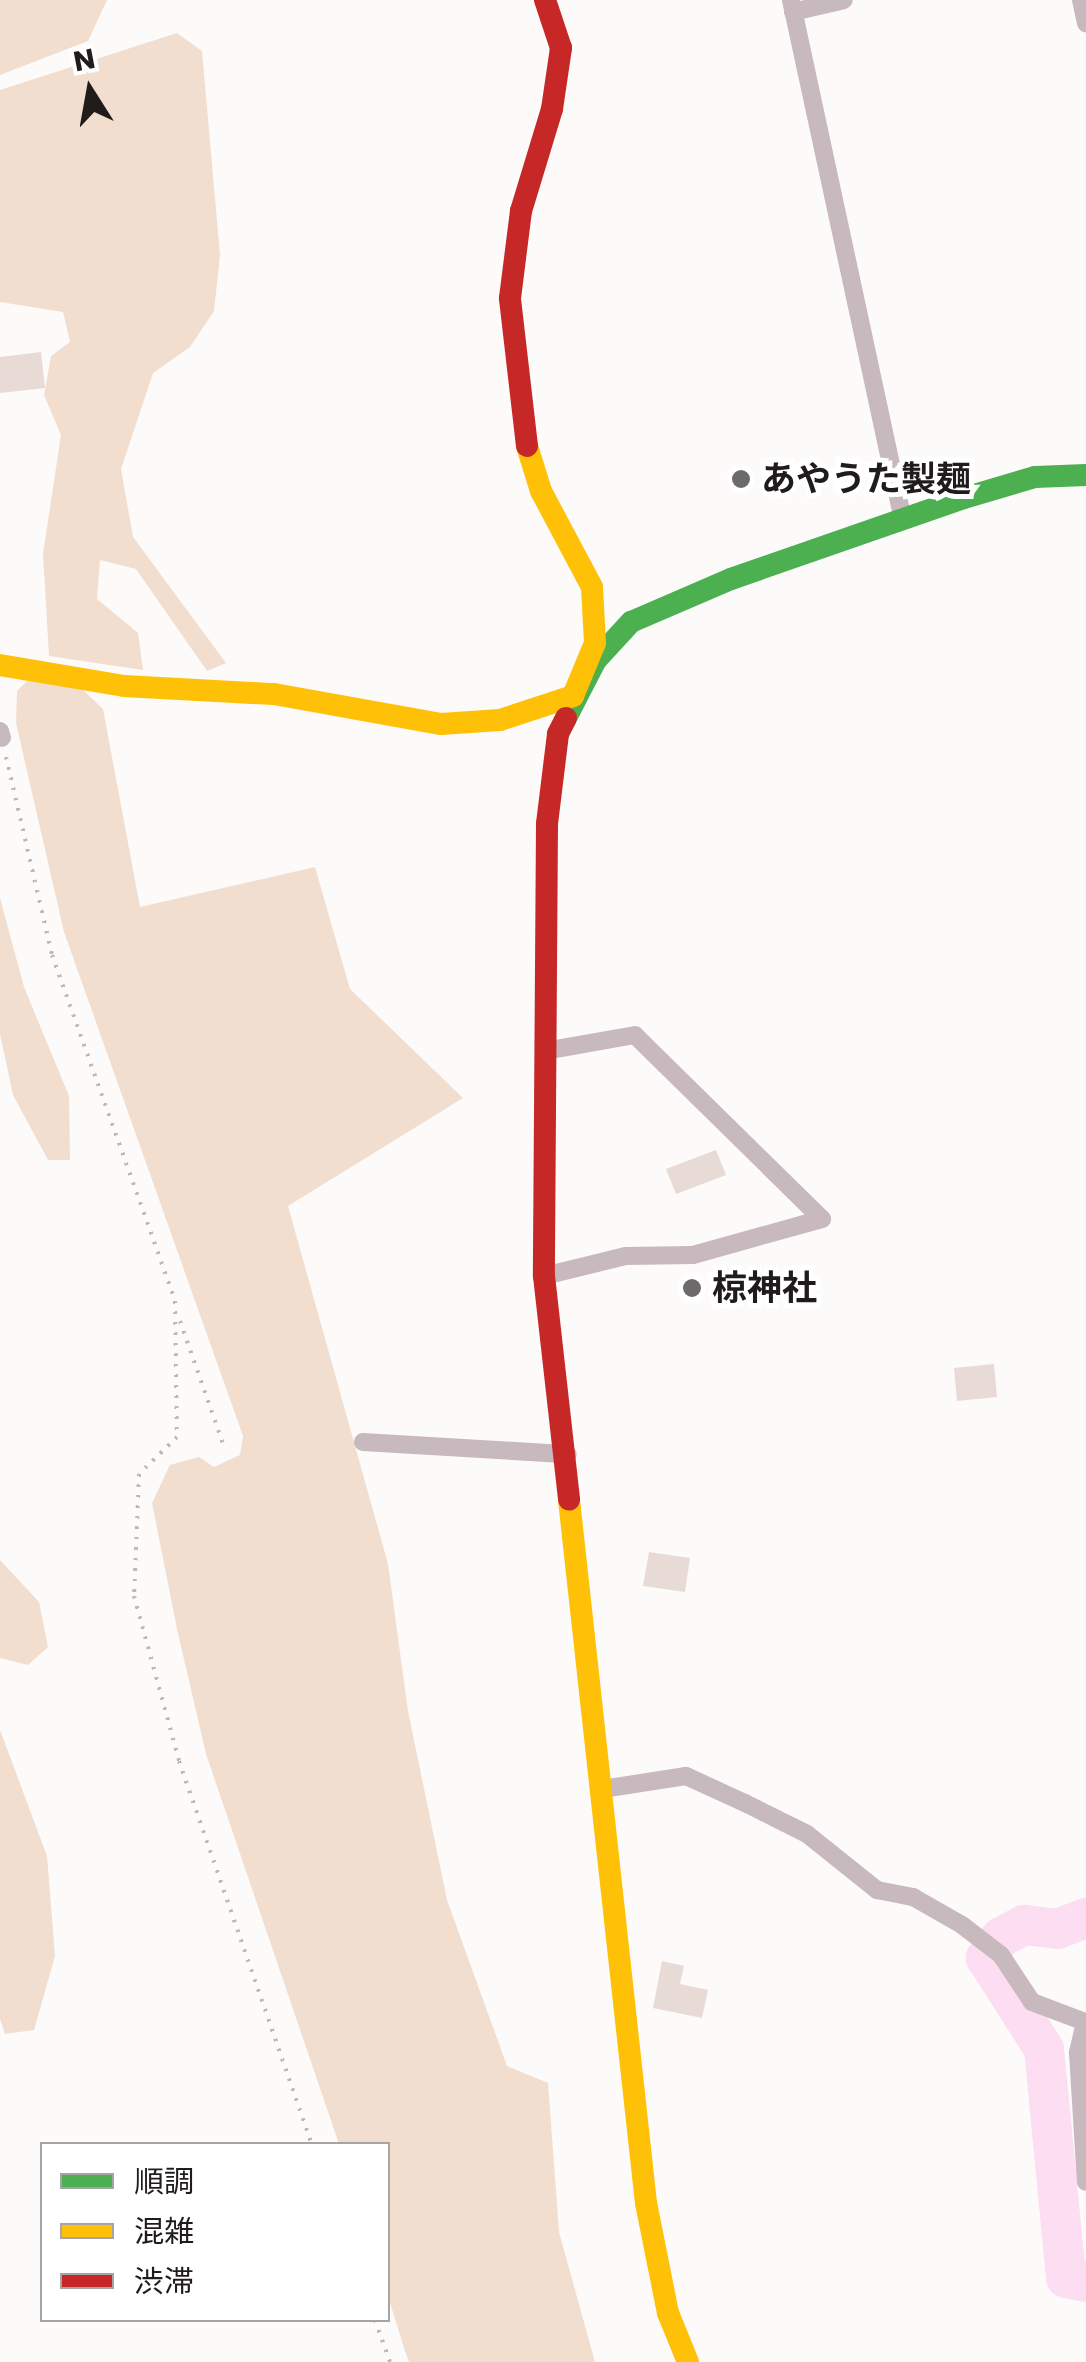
<!DOCTYPE html>
<html>
<head>
<meta charset="utf-8">
<style>
	body { margin:0 }
	#map { position:relative; width:1086px; height:2362px; overflow:hidden; background:#fdfafa; font-family:Poppins,"Noto Sans JP",sans-serif }
	div>[style] { position:absolute }
	.green>* { inset:0; background:#f1decf }
	.river>* { height:40px; margin:-20px; padding:0 20px; transform-origin:20px; border-radius:20px; background:#fdddf2 }
	.building>* { inset:0; background:#e8dbd6 }
	.path>* { height:4px; margin-top:-2px; transform-origin:0; background:repeating-linear-gradient(90deg,#c0b7b9 0 2.5px,transparent 0 10.5px) }
	.street>* { height:18px; margin:-9px; padding:0 9px; transform-origin:9px; border-radius:9px; background:#c7b9be }
	.fast>* { height:22px; margin:-11px; padding:0 11px; transform-origin:11px; border-radius:11px; background:#4caf50 }
	.slow>* { height:22px; margin:-11px; padding:0 11px; transform-origin:11px; border-radius:11px; background:#ffc107 }
	.jam>* { height:22px; margin:-11px; padding:0 11px; transform-origin:11px; border-radius:11px; background:#c62828 }
	.dots>* { width:28px; height:28px; translate:-50% -50%; box-sizing:border-box; border:5px solid #fff; border-radius:50% }
	span { translate:-50% -50%; white-space:nowrap; text-align:center; line-height:1.15; -webkit-text-stroke:10px #fff; paint-order:stroke }
	.poi-label { font-size:35px; color:#201c1c; font-weight:700 }
	.left { translate:0 -50%; text-align:left }
	.legend { position:absolute; left:40px; top:2142px; width:350px; height:180px; box-sizing:border-box; background:#fff; border:2px solid #a6a4a4; margin:0; padding:12px 18px; list-style:none; font-size:30px; color:#201c1c }
	.legend li { display:flex; align-items:center; gap:20px; height:50px }
	.legend b { width:50px; border:2px solid #a6a4a4 }
	.north { position:absolute; left:40px; top:40px; width:100px; height:100px; -webkit-text-stroke:8px #fff; paint-order:stroke; rotate:349deg; font-size:28px; font-weight:700; line-height:40px; text-align:center; color:#201c1c }
	.north::after { content:''; display:block; margin:auto; width:35px; height:45px; background:#201c1c; clip-path:polygon(50% 0,100% 100%,50% 72%,0 100%) }
</style>
</head>
<body>
<div id="map">
	<div class="green">
		<i style="clip-path:polygon(0 0,107px 0,88px 41px,0 75px)"></i>
		<i style="clip-path:polygon(177px 33px,202px 51px,220px 255px,214px 311px,190px 347px,153px 373px,121px 469px,133px 537px,226px 663px,207px 671px,136px 569px,100px 560px,97px 599px,138px 633px,143px 670px,49px 656px,43px 554px,61px 435px,44px 395px,51px 356px,70px 342px,63px 312px,0 302px,0 90px)"></i>
		<i style="clip-path:polygon(29px 679px,82px 689px,103px 709px,140px 907px,315px 867px,350px 989px,463px 1098px,288px 1206px,388px 1564px,408px 1711px,447px 1900px,507px 2066px,548px 2083px,559px 2232px,595px 2362px,409px 2362px,404px 2348px,388px 2296px,388px 2144px,339px 2144px,206px 1754px,177px 1629px,152px 1503px,170px 1465px,199px 1457px,214px 1467px,240px 1455px,243px 1436px,64px 932px,16px 723px,17px 691px)"></i>
		<i style="clip-path:polygon(0 898px,24px 987px,69px 1096px,70px 1160px,48px 1160px,13px 1095px,0 1034px)"></i>
		<i style="clip-path:polygon(0 1560px,39px 1602px,48px 1647px,28px 1665px,0 1658px)"></i>
		<i style="clip-path:polygon(0 1730px,47px 1856px,55px 1956px,34px 2030px,5px 2034px,0 2019px)"></i>
	</div>
	<div class="river">
		<i style="left:1086px;top:1918px;width:30px;rotate:159deg"></i>
		<i style="left:1058px;top:1929px;width:34px;rotate:-173deg"></i>
		<i style="left:1024px;top:1925px;width:26px;rotate:152deg"></i>
		<i style="left:1001px;top:1937px;width:26px;rotate:126deg"></i>
		<i style="left:986px;top:1958px;width:108px;rotate:57.5deg"></i>
		<i style="left:1044px;top:2049px;width:230px;rotate:84.5deg"></i>
		<i style="left:1066px;top:2278px;width:20px;rotate:11deg"></i>
	</div>
	<div class="building">
		<i style="clip-path:polygon(41px 352px,45px 388px,0 393px,0 357px)"></i>
		<i style="clip-path:polygon(716px 1150px,726px 1175px,676px 1194px,666px 1169px)"></i>
		<i style="clip-path:polygon(994px 1364px,997px 1397px,957px 1401px,954px 1368px)"></i>
		<i style="clip-path:polygon(649px 1552px,690px 1558px,685px 1592px,643px 1586px)"></i>
		<i style="clip-path:polygon(662px 1961px,684px 1966px,680px 1984px,708px 1990px,702px 2018px,653px 2008px)"></i>
	</div>
	<div class="path">
		<i style="left:6px;top:757px;width:203px;rotate:76.9deg"></i>
		<i style="left:52px;top:955px;width:367px;rotate:70.4deg"></i>
		<i style="left:175px;top:1301px;width:136px;rotate:89.2deg"></i>
		<i style="left:177px;top:1437px;width:53px;rotate:135.8deg"></i>
		<i style="left:139px;top:1474px;width:122px;rotate:92.3deg"></i>
		<i style="left:134px;top:1596px;width:171px;rotate:74.7deg"></i>
		<i style="left:179px;top:1761px;width:405px;rotate:70.9deg"></i>
		<i style="left:180px;top:1321px;width:130px;rotate:70.7deg"></i>
		<i style="left:375px;top:2320px;width:45px;rotate:70.3deg"></i>
	</div>
	<div class="street">
		<i style="left:791px;top:0;width:532px;rotate:77.85deg"></i>
		<i style="left:1081px;top:0;width:24px;rotate:78deg"></i>
		<i style="left:793px;top:12px;width:52px;rotate:-13.2deg"></i>
		<i style="left:0;top:731px;width:7px;rotate:74deg"></i>
		<i style="left:544px;top:1276px;width:84px;rotate:-13.7deg"></i>
		<i style="left:626px;top:1256px;width:67px;rotate:-0.9deg"></i>
		<i style="left:693px;top:1255px;width:134px;rotate:-15.6deg"></i>
		<i style="left:822px;top:1219px;width:262px;rotate:-135.5deg"></i>
		<i style="left:635px;top:1035px;width:91px;rotate:169.9deg"></i>
		<i style="left:363px;top:1442px;width:205px;rotate:3.4deg"></i>
		<i style="left:602px;top:1789px;width:85px;rotate:-8.8deg"></i>
		<i style="left:686px;top:1776px;width:65px;rotate:24.6deg"></i>
		<i style="left:745px;top:1803px;width:69px;rotate:26.6deg"></i>
		<i style="left:807px;top:1834px;width:90px;rotate:38.7deg"></i>
		<i style="left:877px;top:1890px;width:37px;rotate:11deg"></i>
		<i style="left:913px;top:1897px;width:56px;rotate:29.7deg"></i>
		<i style="left:962px;top:1925px;width:49px;rotate:37.6deg"></i>
		<i style="left:1001px;top:1955px;width:56px;rotate:56.6deg"></i>
		<i style="left:1032px;top:2002px;width:57px;rotate:20.7deg"></i>
		<i style="left:1085px;top:2022px;width:32px;rotate:103deg"></i>
		<i style="left:1078px;top:2053px;width:129px;rotate:86.5deg"></i>
	</div>
	<div class="fast">
		<i style="left:566px;top:718px;width:65px;rotate:-62.7deg"></i>
		<i style="left:596px;top:660px;width:52px;rotate:-47.4deg"></i>
		<i style="left:631px;top:622px;width:109px;rotate:-23.3deg"></i>
		<i style="left:731px;top:579px;width:247px;rotate:-19.2deg"></i>
		<i style="left:964px;top:498px;width:74px;rotate:-16.5deg"></i>
		<i style="left:1035px;top:477px;width:51px;rotate:-2.2deg"></i>
	</div>
	<div class="slow">
		<i style="left:0;top:665px;width:126px;rotate:9.6deg"></i>
		<i style="left:124px;top:686px;width:150px;rotate:3.1deg"></i>
		<i style="left:274px;top:694px;width:170px;rotate:10.2deg"></i>
		<i style="left:441px;top:724px;width:59px;rotate:-3.9deg"></i>
		<i style="left:500px;top:720px;width:77px;rotate:-18.2deg"></i>
		<i style="left:573px;top:696px;width:57px;rotate:-67.5deg"></i>
		<i style="left:595px;top:643px;width:56px;rotate:-93.1deg"></i>
		<i style="left:592px;top:587px;width:109px;rotate:-118deg"></i>
		<i style="left:541px;top:491px;width:47px;rotate:-107.3deg"></i>
		<i style="left:569px;top:1500px;width:707px;rotate:83.75deg"></i>
		<i style="left:646px;top:2203px;width:112px;rotate:78.7deg"></i>
		<i style="left:668px;top:2313px;width:53px;rotate:67.8deg"></i>
	</div>
	<div class="jam">
		<i style="left:527px;top:446px;width:149px;rotate:-96.6deg"></i>
		<i style="left:510px;top:298px;width:88px;rotate:-82.8deg"></i>
		<i style="left:521px;top:211px;width:107px;rotate:-73.1deg"></i>
		<i style="left:552px;top:109px;width:62px;rotate:-81.6deg"></i>
		<i style="left:561px;top:48px;width:51px;rotate:-108.4deg"></i>
		<i style="left:566px;top:718px;width:18px;rotate:117deg"></i>
		<i style="left:558px;top:734px;width:91px;rotate:97deg"></i>
		<i style="left:547px;top:824px;width:452px;rotate:90.4deg"></i>
		<i style="left:544px;top:1276px;width:225px;rotate:83.6deg"></i>
	</div>
	<div class="dots">
		<i style="left:741px;top:479px;background:#6d6a6a"></i>
		<i style="left:692px;top:1288px;background:#6d6a6a"></i>
	</div>
	<div class="poi-label">
		<span class="left" style="left:761px;top:479px">あやうた製麺</span>
		<span class="left" style="left:712px;top:1288px">椋神社</span>
	</div>
	<ul class="legend">
	<li><b style="height:12px;background:#4caf50"></b>順調</li>
	<li><b style="height:12px;background:#ffc107"></b>混雑</li>
	<li><b style="height:12px;background:#c62828"></b>渋滞</li>
	</ul>
	<div class="north">N</div>
</div>
</body>
</html>
